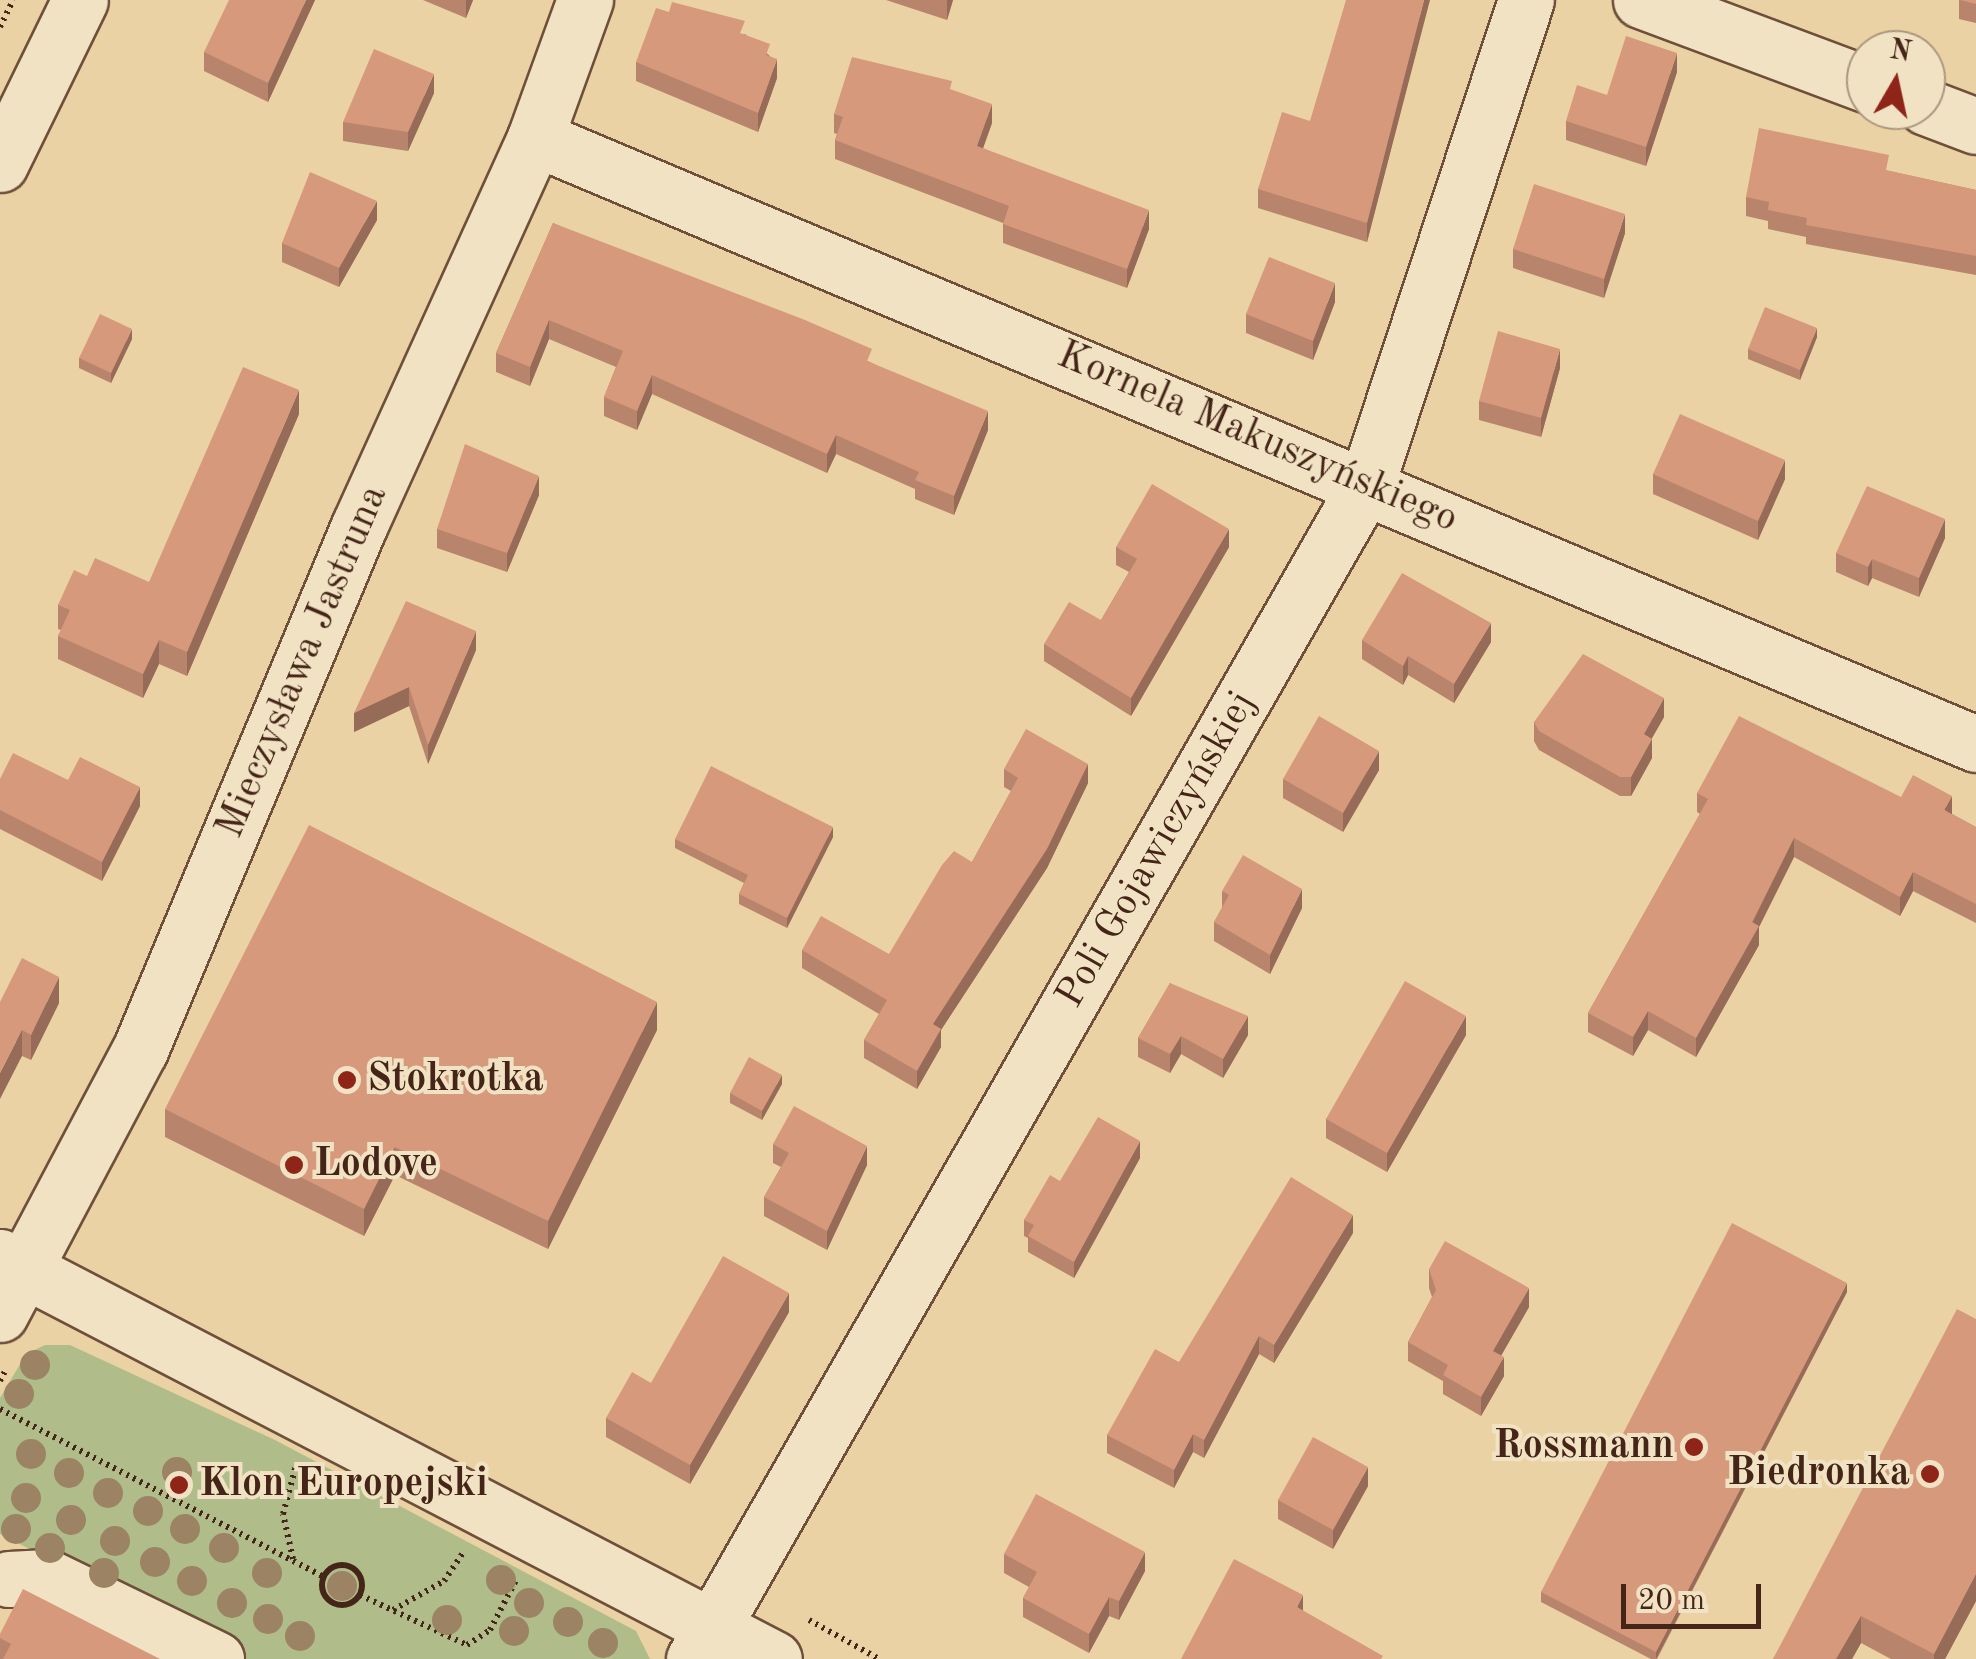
<!DOCTYPE html>
<html>
<head>
<meta charset="utf-8">
<style>
	body { margin:0 }
	#map { position:relative; width:1976px; height:1659px; overflow:hidden; background:#ead2a4; font-family:"Old Standard TT",serif }
	div>[style] { position:absolute }
	.green>* { inset:0; background:#b0bd8b }
	.path>* { height:6px; margin-top:-3px; transform-origin:0; background:repeating-linear-gradient(90deg,#442517 0 2.5px,transparent 0 7.5px) }
	.path>.ring { margin:-3px; padding:0; box-sizing:content-box; background:none; border:6px solid #442517; border-radius:50% }
	.roads { filter:drop-shadow(2px 0 #6e503a) drop-shadow(-2px 0 #6e503a) drop-shadow(0 2px #6e503a) drop-shadow(0 -2px #6e503a) }
	.minor>* { height:55px; margin:-27.5px; padding:0 27.5px; transform-origin:27.5px; border-radius:27.5px; background:#f1e2c4 }
	.trees>* { width:30px; height:30px; margin:-15px; border-radius:50%; background:#9b8363 }
	.wall>* { inset:0; background:#b8846b }
	.shaded-wall>* { inset:0; background:#966b57 }
	.building>* { inset:0; background:#d6997c }
	.dots>* { width:28px; height:28px; translate:-50% -50%; box-sizing:border-box; border:5px solid #f1e2c4; border-radius:50% }
	span { translate:-50% -50%; white-space:nowrap; text-align:center; line-height:1.15; -webkit-text-stroke:8px #f1e2c4; paint-order:stroke }
	.street-label { font-size:40px; color:#442517 }
	.poi-label { font-size:40px; color:#442517; font-weight:700 }
	.left { translate:0 -50%; text-align:left }
	.right { translate:-100% -50%; text-align:right }
	.north { position:absolute; left:1846px; top:30px; width:100px; height:100px; box-sizing:border-box; background:#f1e2c4; border:2px solid #ac967f; border-radius:50%; rotate:9deg; font-size:28px; font-weight:700; line-height:40px; text-align:center; color:#442517 }
	.north::after { content:''; display:block; margin:auto; width:35px; height:45px; background:#8f2418; clip-path:polygon(50% 0,100% 100%,50% 72%,0 100%) }
	.scale { position:absolute; left:1621px; top:1584px; width:140px; height:45px; box-sizing:border-box; border:5px solid #442517; border-top:0; padding-left:12px; font-size:30px; line-height:35px; white-space:nowrap; color:#442517; -webkit-text-stroke:8px #f1e2c4; paint-order:stroke }
</style>
</head>
<body>
<div id="map">
	<div class="green">
		<i style="clip-path:polygon(45px 1345px,70px 1345px,275px 1440px,636px 1631px,650px 1659px,247px 1659px,0 1534px,0 1398px,26px 1354px)"></i>
	</div>
	<div class="path">
		<i style="left:0;top:27px;width:30px;rotate:-64deg"></i>
		<i style="left:0;top:1381px;width:13px;rotate:-63deg"></i>
		<i style="left:0;top:1409px;width:365px;rotate:27.4deg"></i>
		<i style="left:293px;top:1559px;width:46px;rotate:-102.5deg"></i>
		<i style="left:283px;top:1514px;width:51px;rotate:-75.1deg"></i>
		<i class="ring" style="left:322px;top:1565px;width:34px;height:34px"></i>
		<i style="left:360px;top:1595px;width:118px;rotate:25deg"></i>
		<i style="left:467px;top:1645px;width:27px;rotate:-33deg"></i>
		<i style="left:490px;top:1630px;width:56px;rotate:-62.5deg"></i>
		<i style="left:393px;top:1610px;width:59px;rotate:-29.6deg"></i>
		<i style="left:444px;top:1581px;width:36px;rotate:-56deg"></i>
		<i style="left:809px;top:1620px;width:80px;rotate:29.1deg"></i>
	</div>
	<div class="roads">
		<div class="minor">
			<i style="left:1641px;top:0;width:240px;rotate:20.5deg"></i>
			<i style="left:1926px;top:107px;width:53px;rotate:20.8deg"></i>
			<i style="left:535px;top:138px;width:1563px;rotate:22.81deg"></i>
			<i style="left:0;top:164px;width:182px;rotate:-64deg"></i>
			<i style="left:0;top:1257px;width:872px;rotate:27.45deg"></i>
			<i style="left:0;top:1314px;width:299px;rotate:-62.1deg"></i>
			<i style="left:140px;top:1050px;width:568px;rotate:-67.32deg"></i>
			<i style="left:359px;top:526px;width:426px;rotate:-65.6deg"></i>
			<i style="left:535px;top:138px;width:147px;rotate:-70.1deg"></i>
			<i style="left:9px;top:1579px;width:38px;rotate:-3deg"></i>
			<i style="left:47px;top:1577px;width:188px;rotate:25.9deg"></i>
			<i style="left:694px;top:1659px;width:1355px;rotate:-60.22deg"></i>
			<i style="left:1367px;top:483px;width:508px;rotate:-71.78deg"></i>
		</div>
	</div>
	<div class="trees">
		<i style="left:35px;top:1365px"></i>
		<i style="left:19px;top:1394px"></i>
		<i style="left:31px;top:1454px"></i>
		<i style="left:177px;top:1472px"></i>
		<i style="left:69px;top:1473px"></i>
		<i style="left:108px;top:1493px"></i>
		<i style="left:26px;top:1498px"></i>
		<i style="left:148px;top:1511px"></i>
		<i style="left:71px;top:1520px"></i>
		<i style="left:16px;top:1529px"></i>
		<i style="left:185px;top:1529px"></i>
		<i style="left:115px;top:1541px"></i>
		<i style="left:50px;top:1548px"></i>
		<i style="left:224px;top:1548px"></i>
		<i style="left:155px;top:1562px"></i>
		<i style="left:104px;top:1573px"></i>
		<i style="left:267px;top:1573px"></i>
		<i style="left:501px;top:1580px"></i>
		<i style="left:192px;top:1581px"></i>
		<i style="left:342px;top:1586px"></i>
		<i style="left:232px;top:1603px"></i>
		<i style="left:529px;top:1603px"></i>
		<i style="left:268px;top:1619px"></i>
		<i style="left:447px;top:1620px"></i>
		<i style="left:568px;top:1622px"></i>
		<i style="left:514px;top:1631px"></i>
		<i style="left:300px;top:1636px"></i>
		<i style="left:603px;top:1643px"></i>
	</div>
	<div class="wall">
		<i style="clip-path:polygon(315px 0,268px 102px,204px 71px,204px 52px)"></i>
		<i style="clip-path:polygon(423px 0,473px 0,466px 18px)"></i>
		<i style="clip-path:polygon(886px 0,953px 0,947px 20px)"></i>
		<i style="clip-path:polygon(1959px 0,1976px 0,1976px 23px,1959px 19px)"></i>
		<i style="clip-path:polygon(1427px 9px,1367px 242px,1258px 208px,1258px 189px,1310px 121px)"></i>
		<i style="clip-path:polygon(745px 34px,770px 56px,777px 78px,758px 132px,636px 81px,636px 62px)"></i>
		<i style="clip-path:polygon(1677px 72px,1646px 166px,1566px 140px,1566px 121px,1607px 95px)"></i>
		<i style="clip-path:polygon(952px 90px,992px 123px,983px 148px,1149px 229px,1127px 288px,1003px 243px,1003px 223px,835px 159px,835px 140px,837px 134px,834px 133px,834px 114px)"></i>
		<i style="clip-path:polygon(434px 93px,408px 151px,343px 141px,343px 122px)"></i>
		<i style="clip-path:polygon(1889px 171px,1976px 190px,1976px 275px,1806px 244px,1806px 237px,1768px 229px,1768px 221px,1746px 216px,1746px 197px)"></i>
		<i style="clip-path:polygon(377px 220px,339px 287px,282px 262px,282px 243px)"></i>
		<i style="clip-path:polygon(553px 223px,872px 363px,988px 430px,954px 515px,915px 499px,915px 489px,836px 454px,827px 473px,652px 394px,637px 430px,604px 416px,604px 397px,616px 367px,549px 339px,530px 386px,496px 372px,496px 353px)"></i>
		<i style="clip-path:polygon(1625px 233px,1604px 298px,1513px 268px,1513px 249px)"></i>
		<i style="clip-path:polygon(1335px 302px,1313px 360px,1246px 333px,1246px 314px)"></i>
		<i style="clip-path:polygon(1817px 337px,1800px 380px,1748px 359px,1748px 349px)"></i>
		<i style="clip-path:polygon(132px 339px,111px 383px,79px 368px,79px 358px)"></i>
		<i style="clip-path:polygon(1560px 368px,1541px 437px,1479px 420px,1479px 401px)"></i>
		<i style="clip-path:polygon(299px 414px,187px 676px,159px 664px,143px 698px,58px 659px,58px 636px,61px 630px,58px 629px,58px 605px,87px 576px,149px 582px)"></i>
		<i style="clip-path:polygon(1653px 474px,1785px 479px,1758px 540px,1653px 494px)"></i>
		<i style="clip-path:polygon(539px 495px,507px 572px,437px 548px,437px 529px)"></i>
		<i style="clip-path:polygon(1945px 538px,1919px 597px,1872px 578px,1868px 586px,1836px 572px,1836px 553px)"></i>
		<i style="clip-path:polygon(1116px 547px,1229px 547px,1131px 716px,1044px 661px,1044px 644px,1101px 620px,1129px 572px,1116px 565px)"></i>
		<i style="clip-path:polygon(1362px 640px,1491px 642px,1454px 703px,1408px 675px,1403px 685px,1362px 659px)"></i>
		<i style="clip-path:polygon(476px 650px,428px 764px,409px 706px,354px 732px,354px 713px)"></i>
		<i style="clip-path:polygon(1664px 717px,1652px 738px,1652px 758px,1631px 796px,1620px 796px,1539px 750px,1534px 741px,1534px 722px)"></i>
		<i style="clip-path:polygon(1004px 769px,1088px 783px,1047px 868px,941px 1030px,941px 1047px,917px 1089px,864px 1058px,864px 1040px,879px 1014px,802px 968px,802px 950px,889px 954px,972px 862px,1011px 791px,1004px 787px)"></i>
		<i style="clip-path:polygon(1379px 770px,1343px 832px,1283px 798px,1283px 779px)"></i>
		<i style="clip-path:polygon(0 779px,68px 780px,140px 806px,102px 881px,0 829px)"></i>
		<i style="clip-path:polygon(1697px 793px,1901px 797px,1952px 814px,1976px 827px,1976px 923px,1913px 891px,1900px 916px,1794px 857px,1759px 927px,1759px 945px,1696px 1057px,1648px 1030px,1633px 1056px,1588px 1032px,1588px 1013px,1700px 814px,1697px 812px)"></i>
		<i style="clip-path:polygon(833px 837px,787px 928px,739px 904px,739px 894px,744px 883px,675px 848px,675px 839px)"></i>
		<i style="clip-path:polygon(1222px 891px,1302px 908px,1270px 974px,1214px 941px,1214px 922px,1222px 908px)"></i>
		<i style="clip-path:polygon(1170px 983px,1248px 1035px,1223px 1078px,1181px 1054px,1170px 1073px,1138px 1057px,1138px 1038px)"></i>
		<i style="clip-path:polygon(0 1002px,59px 1003px,31px 1060px,22px 1056px)"></i>
		<i style="clip-path:polygon(657px 1030px,548px 1249px,395px 1175px,364px 1236px,165px 1137px,165px 1109px)"></i>
		<i style="clip-path:polygon(1466px 1035px,1387px 1172px,1326px 1138px,1326px 1119px)"></i>
		<i style="clip-path:polygon(782px 1084px,762px 1120px,730px 1103px,730px 1093px)"></i>
		<i style="clip-path:polygon(773px 1144px,867px 1165px,827px 1250px,764px 1216px,764px 1197px,781px 1167px,773px 1163px)"></i>
		<i style="clip-path:polygon(1140px 1158px,1074px 1278px,1028px 1252px,1028px 1238px,1024px 1236px,1024px 1220px,1060px 1181px)"></i>
		<i style="clip-path:polygon(1353px 1233px,1274px 1363px,1259px 1354px,1204px 1458px,1193px 1452px,1174px 1488px,1107px 1453px,1107px 1435px,1179px 1362px)"></i>
		<i style="clip-path:polygon(1429px 1269px,1529px 1307px,1501px 1355px,1504px 1376px,1481px 1416px,1443px 1394px,1443px 1381px,1408px 1361px,1408px 1342px,1432px 1297px,1429px 1288px)"></i>
		<i style="clip-path:polygon(1847px 1292px,1657px 1659px,1651px 1659px,1541px 1602px,1541px 1592px)"></i>
		<i style="clip-path:polygon(789px 1312px,690px 1484px,606px 1437px,606px 1418px,651px 1383px)"></i>
		<i style="clip-path:polygon(1976px 1319px,1976px 1601px,1945px 1659px,1891px 1659px,1861px 1643px,1852px 1659px,1773px 1659px)"></i>
		<i style="clip-path:polygon(1368px 1486px,1333px 1549px,1278px 1519px,1278px 1500px)"></i>
		<i style="clip-path:polygon(1004px 1554px,1145px 1571px,1119px 1620px,1109px 1616px,1089px 1653px,1023px 1617px,1023px 1598px,1029px 1587px,1004px 1573px)"></i>
		<i style="clip-path:polygon(0 1634px,160px 1659px,0 1659px)"></i>
	</div>
	<div class="shaded-wall">
		<i style="clip-path:polygon(306px 0,315px 0,268px 102px,268px 83px)"></i>
		<i style="clip-path:polygon(466px 0,473px 0,466px 18px)"></i>
		<i style="clip-path:polygon(947px 0,953px 0,947px 20px)"></i>
		<i style="clip-path:polygon(1424px 0,1430px 0,1367px 242px,1367px 223px)"></i>
		<i style="clip-path:polygon(1677px 53px,1677px 72px,1646px 166px,1646px 147px)"></i>
		<i style="clip-path:polygon(777px 59px,777px 78px,758px 132px,758px 113px)"></i>
		<i style="clip-path:polygon(434px 74px,434px 93px,408px 151px,408px 132px)"></i>
		<i style="clip-path:polygon(992px 104px,992px 123px,977px 165px,977px 146px)"></i>
		<i style="clip-path:polygon(377px 201px,377px 220px,339px 287px,339px 268px)"></i>
		<i style="clip-path:polygon(1149px 210px,1149px 229px,1127px 288px,1127px 269px)"></i>
		<i style="clip-path:polygon(1625px 214px,1625px 233px,1604px 298px,1604px 279px)"></i>
		<i style="clip-path:polygon(1335px 283px,1335px 302px,1313px 360px,1313px 341px)"></i>
		<i style="clip-path:polygon(549px 320px,549px 339px,530px 386px,530px 367px)"></i>
		<i style="clip-path:polygon(1817px 328px,1817px 337px,1800px 380px,1800px 370px)"></i>
		<i style="clip-path:polygon(132px 329px,132px 339px,111px 383px,111px 373px)"></i>
		<i style="clip-path:polygon(1560px 349px,1560px 368px,1541px 437px,1541px 418px)"></i>
		<i style="clip-path:polygon(652px 375px,652px 394px,637px 430px,637px 411px)"></i>
		<i style="clip-path:polygon(299px 390px,299px 414px,187px 676px,187px 652px)"></i>
		<i style="clip-path:polygon(988px 411px,988px 430px,954px 515px,954px 496px)"></i>
		<i style="clip-path:polygon(836px 435px,836px 454px,827px 473px,827px 454px)"></i>
		<i style="clip-path:polygon(1785px 460px,1785px 479px,1758px 540px,1758px 521px)"></i>
		<i style="clip-path:polygon(539px 476px,539px 495px,507px 572px,507px 553px)"></i>
		<i style="clip-path:polygon(1945px 519px,1945px 538px,1919px 597px,1919px 578px)"></i>
		<i style="clip-path:polygon(1229px 529px,1229px 547px,1131px 716px,1131px 698px)"></i>
		<i style="clip-path:polygon(1872px 559px,1872px 578px,1868px 586px,1868px 567px)"></i>
		<i style="clip-path:polygon(1491px 623px,1491px 642px,1454px 703px,1454px 684px)"></i>
		<i style="clip-path:polygon(476px 631px,476px 650px,428px 764px,428px 745px)"></i>
		<i style="clip-path:polygon(159px 640px,159px 664px,143px 698px,143px 674px)"></i>
		<i style="clip-path:polygon(1408px 656px,1408px 675px,1403px 685px,1403px 666px)"></i>
		<i style="clip-path:polygon(409px 687px,409px 706px,354px 732px,354px 713px)"></i>
		<i style="clip-path:polygon(1664px 698px,1664px 717px,1644px 752px,1644px 734px)"></i>
		<i style="clip-path:polygon(1652px 739px,1652px 758px,1631px 796px,1631px 777px)"></i>
		<i style="clip-path:polygon(1379px 751px,1379px 770px,1343px 832px,1343px 813px)"></i>
		<i style="clip-path:polygon(1088px 764px,1088px 783px,1047px 868px,941px 1030px,941px 1047px,917px 1089px,917px 1071px,933px 1024px)"></i>
		<i style="clip-path:polygon(140px 787px,140px 806px,102px 881px,102px 862px)"></i>
		<i style="clip-path:polygon(1952px 796px,1952px 815px,1944px 810px)"></i>
		<i style="clip-path:polygon(833px 827px,833px 837px,787px 928px,787px 918px)"></i>
		<i style="clip-path:polygon(1794px 838px,1794px 857px,1759px 927px,1759px 945px,1696px 1057px,1696px 1038px)"></i>
		<i style="clip-path:polygon(1913px 872px,1913px 891px,1900px 916px,1900px 897px)"></i>
		<i style="clip-path:polygon(1302px 889px,1302px 908px,1270px 974px,1270px 955px)"></i>
		<i style="clip-path:polygon(59px 977px,59px 1003px,31px 1060px,31px 1035px)"></i>
		<i style="clip-path:polygon(657px 1002px,657px 1030px,548px 1249px,548px 1221px)"></i>
		<i style="clip-path:polygon(1648px 1011px,1648px 1030px,1633px 1056px,1633px 1037px)"></i>
		<i style="clip-path:polygon(1248px 1016px,1248px 1035px,1223px 1078px,1223px 1059px)"></i>
		<i style="clip-path:polygon(1466px 1016px,1466px 1035px,1387px 1172px,1387px 1153px)"></i>
		<i style="clip-path:polygon(22px 1030px,22px 1056px,0 1099px,0 1073px)"></i>
		<i style="clip-path:polygon(1181px 1036px,1181px 1054px,1170px 1073px,1170px 1054px)"></i>
		<i style="clip-path:polygon(782px 1075px,782px 1084px,762px 1120px,762px 1111px)"></i>
		<i style="clip-path:polygon(1140px 1141px,1140px 1158px,1074px 1278px,1074px 1262px)"></i>
		<i style="clip-path:polygon(867px 1146px,867px 1165px,827px 1250px,827px 1231px)"></i>
		<i style="clip-path:polygon(395px 1147px,395px 1175px,364px 1236px,364px 1209px)"></i>
		<i style="clip-path:polygon(1353px 1215px,1353px 1233px,1274px 1363px,1274px 1345px)"></i>
		<i style="clip-path:polygon(1847px 1283px,1847px 1292px,1656px 1659px,1656px 1652px)"></i>
		<i style="clip-path:polygon(1529px 1288px,1529px 1307px,1493px 1370px,1493px 1351px)"></i>
		<i style="clip-path:polygon(789px 1293px,789px 1312px,690px 1484px,690px 1465px)"></i>
		<i style="clip-path:polygon(1259px 1336px,1259px 1354px,1204px 1458px,1204px 1440px)"></i>
		<i style="clip-path:polygon(1504px 1357px,1504px 1376px,1481px 1416px,1481px 1397px)"></i>
		<i style="clip-path:polygon(1193px 1434px,1193px 1452px,1174px 1488px,1174px 1470px)"></i>
		<i style="clip-path:polygon(1368px 1467px,1368px 1486px,1333px 1549px,1333px 1530px)"></i>
		<i style="clip-path:polygon(1145px 1552px,1145px 1571px,1119px 1620px,1119px 1601px)"></i>
		<i style="clip-path:polygon(1976px 1574px,1976px 1601px,1945px 1659px,1934px 1659px,1934px 1654px)"></i>
		<i style="clip-path:polygon(1303px 1595px,1303px 1614px,1297px 1607px)"></i>
		<i style="clip-path:polygon(1109px 1597px,1109px 1616px,1089px 1653px,1089px 1634px)"></i>
		<i style="clip-path:polygon(1861px 1616px,1861px 1643px,1852px 1659px,1836px 1659px)"></i>
	</div>
	<div class="building">
		<i style="clip-path:polygon(229px 0,306px 0,268px 83px,204px 52px)"></i>
		<i style="clip-path:polygon(1346px 0,1424px 0,1367px 223px,1258px 189px,1282px 112px,1310px 121px)"></i>
		<i style="clip-path:polygon(1960px 0,1976px 0,1976px 4px)"></i>
		<i style="clip-path:polygon(672px 2px,745px 21px,740px 33px,770px 44px,766px 55px,777px 59px,758px 113px,636px 62px,656px 8px,669px 12px)"></i>
		<i style="clip-path:polygon(1626px 36px,1677px 53px,1646px 147px,1566px 121px,1577px 85px,1607px 95px)"></i>
		<i style="clip-path:polygon(374px 49px,434px 74px,408px 132px,343px 122px)"></i>
		<i style="clip-path:polygon(852px 57px,952px 81px,950px 89px,992px 104px,977px 146px,1149px 210px,1127px 269px,1003px 224px,1009px 206px,835px 140px,843px 117px,834px 114px)"></i>
		<i style="clip-path:polygon(1759px 128px,1889px 155px,1886px 170px,1976px 190px,1976px 256px,1806px 225px,1807px 218px,1768px 210px,1769px 202px,1746px 197px)"></i>
		<i style="clip-path:polygon(310px 172px,377px 201px,339px 268px,282px 243px)"></i>
		<i style="clip-path:polygon(1534px 184px,1625px 214px,1604px 279px,1513px 249px)"></i>
		<i style="clip-path:polygon(553px 223px,805px 320px,872px 349px,867px 361px,988px 411px,954px 496px,915px 480px,919px 472px,836px 435px,827px 454px,652px 375px,637px 411px,604px 397px,623px 351px,549px 320px,530px 367px,496px 353px)"></i>
		<i style="clip-path:polygon(1269px 257px,1335px 283px,1313px 341px,1246px 314px)"></i>
		<i style="clip-path:polygon(1765px 307px,1817px 328px,1800px 370px,1748px 349px)"></i>
		<i style="clip-path:polygon(100px 314px,132px 329px,111px 373px,79px 358px)"></i>
		<i style="clip-path:polygon(1498px 331px,1560px 349px,1541px 418px,1479px 401px)"></i>
		<i style="clip-path:polygon(243px 367px,299px 390px,187px 652px,159px 640px,143px 674px,58px 636px,70px 610px,58px 605px,74px 570px,87px 576px,95px 558px,149px 582px)"></i>
		<i style="clip-path:polygon(1680px 414px,1785px 460px,1758px 521px,1653px 474px)"></i>
		<i style="clip-path:polygon(465px 444px,539px 476px,507px 553px,437px 529px)"></i>
		<i style="clip-path:polygon(1152px 484px,1229px 529px,1131px 698px,1044px 644px,1069px 602px,1101px 620px,1137px 559px,1116px 547px)"></i>
		<i style="clip-path:polygon(1867px 486px,1945px 519px,1919px 578px,1872px 559px,1868px 567px,1836px 553px)"></i>
		<i style="clip-path:polygon(1402px 573px,1491px 623px,1454px 684px,1408px 656px,1403px 666px,1362px 640px)"></i>
		<i style="clip-path:polygon(406px 601px,476px 631px,428px 745px,409px 687px,354px 713px)"></i>
		<i style="clip-path:polygon(1583px 654px,1664px 698px,1644px 734px,1652px 739px,1631px 777px,1620px 777px,1539px 731px,1534px 722px)"></i>
		<i style="clip-path:polygon(1319px 716px,1379px 751px,1343px 813px,1283px 779px)"></i>
		<i style="clip-path:polygon(1739px 716px,1901px 797px,1913px 775px,1952px 796px,1944px 810px,1976px 827px,1976px 904px,1913px 872px,1900px 897px,1794px 838px,1752px 922px,1759px 926px,1696px 1038px,1648px 1011px,1633px 1037px,1588px 1013px,1708px 799px,1697px 793px)"></i>
		<i style="clip-path:polygon(1026px 729px,1088px 764px,1047px 849px,933px 1024px,941px 1029px,917px 1071px,864px 1040px,887px 1000px,802px 950px,821px 916px,889px 954px,942px 865px,954px 851px,972px 862px,1018px 778px,1004px 769px)"></i>
		<i style="clip-path:polygon(13px 753px,68px 780px,80px 757px,140px 787px,102px 862px,0 810px,0 779px)"></i>
		<i style="clip-path:polygon(711px 766px,833px 827px,787px 918px,739px 894px,748px 875px,675px 839px)"></i>
		<i style="clip-path:polygon(309px 825px,657px 1002px,548px 1221px,395px 1147px,364px 1209px,165px 1109px)"></i>
		<i style="clip-path:polygon(1243px 855px,1302px 889px,1270px 955px,1214px 922px,1229px 895px,1222px 891px)"></i>
		<i style="clip-path:polygon(22px 958px,59px 977px,31px 1035px,22px 1030px,0 1073px,0 1002px)"></i>
		<i style="clip-path:polygon(1405px 981px,1466px 1016px,1387px 1153px,1326px 1119px)"></i>
		<i style="clip-path:polygon(1170px 983px,1248px 1016px,1223px 1059px,1181px 1036px,1170px 1054px,1138px 1038px)"></i>
		<i style="clip-path:polygon(749px 1057px,782px 1075px,762px 1111px,730px 1093px)"></i>
		<i style="clip-path:polygon(794px 1106px,867px 1146px,827px 1231px,764px 1197px,789px 1153px,773px 1144px)"></i>
		<i style="clip-path:polygon(1098px 1117px,1140px 1141px,1074px 1262px,1028px 1236px,1034px 1225px,1024px 1220px,1050px 1175px,1060px 1181px)"></i>
		<i style="clip-path:polygon(1291px 1177px,1353px 1215px,1274px 1345px,1259px 1336px,1204px 1440px,1193px 1434px,1174px 1470px,1107px 1435px,1155px 1349px,1179px 1362px)"></i>
		<i style="clip-path:polygon(1732px 1223px,1847px 1283px,1656px 1652px,1541px 1592px)"></i>
		<i style="clip-path:polygon(1445px 1241px,1529px 1288px,1493px 1351px,1504px 1357px,1481px 1397px,1443px 1375px,1448px 1365px,1408px 1342px,1436px 1290px,1429px 1269px)"></i>
		<i style="clip-path:polygon(723px 1256px,789px 1293px,690px 1465px,606px 1418px,632px 1372px,651px 1383px)"></i>
		<i style="clip-path:polygon(1957px 1309px,1976px 1319px,1976px 1574px,1934px 1654px,1861px 1616px,1836px 1659px,1773px 1659px)"></i>
		<i style="clip-path:polygon(1313px 1437px,1368px 1467px,1333px 1530px,1278px 1500px)"></i>
		<i style="clip-path:polygon(1036px 1494px,1145px 1552px,1119px 1601px,1109px 1597px,1089px 1634px,1023px 1598px,1037px 1572px,1004px 1554px)"></i>
		<i style="clip-path:polygon(1234px 1559px,1303px 1595px,1297px 1607px,1383px 1656px,1381px 1659px,1181px 1659px)"></i>
		<i style="clip-path:polygon(23px 1589px,160px 1659px,3px 1659px,11px 1644px,0 1638px,0 1634px)"></i>
	</div>
	<div class="dots">
		<i style="left:347px;top:1080px;background:#8f2418"></i>
		<i style="left:294px;top:1165px;background:#8f2418"></i>
		<i style="left:1694px;top:1447px;background:#8f2418"></i>
		<i style="left:1930px;top:1474px;background:#8f2418"></i>
		<i style="left:179px;top:1485px;background:#8f2418"></i>
	</div>
	<div class="street-label">
		<span style="left:1257px;top:438px;rotate:23deg">Kornela Makuszyńskiego</span>
		<span style="left:303px;top:662px;rotate:-67deg">Mieczysława Jastruna</span>
		<span style="left:1157px;top:850px;rotate:-60deg">Poli Gojawiczyńskiej</span>
	</div>
	<div class="poi-label">
		<span class="left" style="left:367px;top:1080px">Stokrotka</span>
		<span class="left" style="left:314px;top:1165px">Lodove</span>
		<span class="right" style="left:1674px;top:1447px">Rossmann</span>
		<span class="right" style="left:1910px;top:1474px">Biedronka</span>
		<span class="left" style="left:199px;top:1485px">Klon Europejski</span>
	</div>
	<div class="north">N</div>
	<div class="scale">20 m</div>
</div>
</body>
</html>
